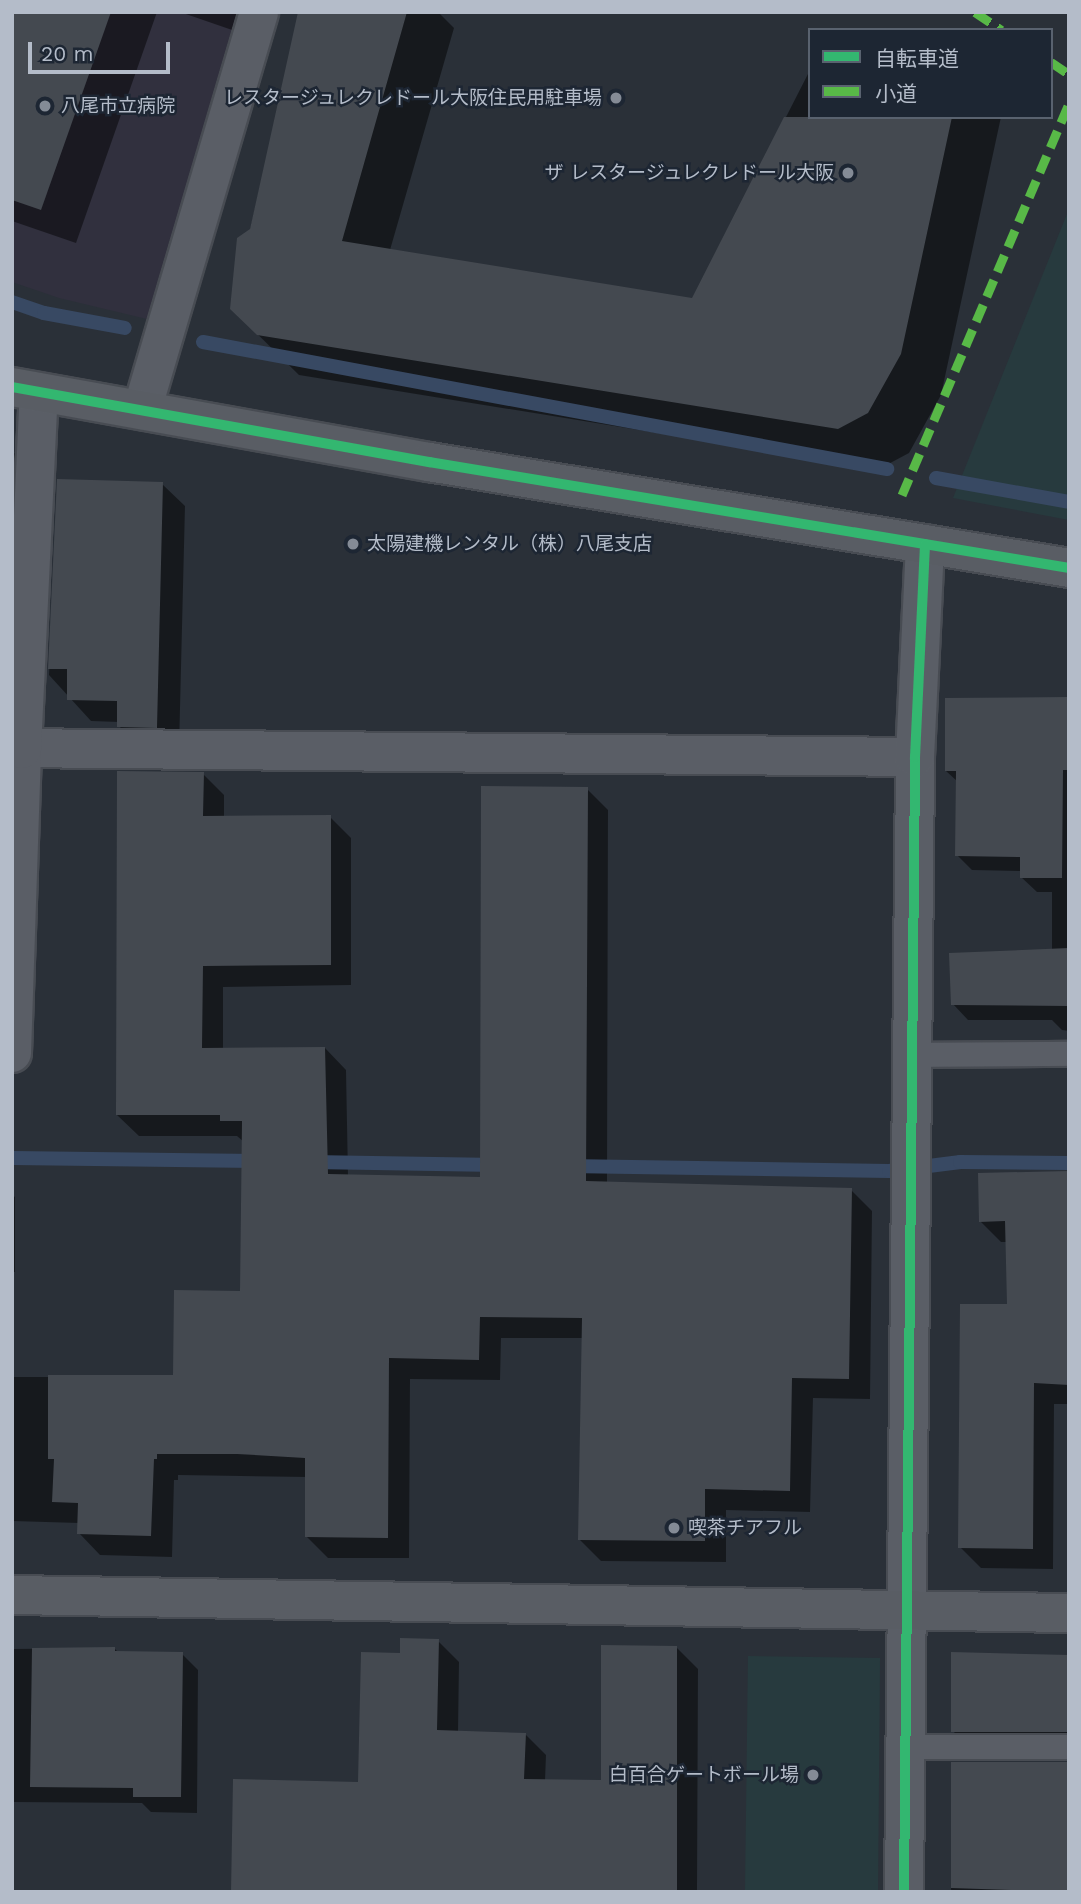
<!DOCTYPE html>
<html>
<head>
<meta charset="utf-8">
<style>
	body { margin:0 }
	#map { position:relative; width:1081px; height:1904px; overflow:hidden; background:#2a3038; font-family:"Work Sans","Noto Sans JP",sans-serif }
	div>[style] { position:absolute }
	.medical>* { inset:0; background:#31303e }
	.green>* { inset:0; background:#273a3e }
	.shadow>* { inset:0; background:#0007 }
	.stream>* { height:14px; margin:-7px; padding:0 7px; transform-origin:7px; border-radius:7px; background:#384963 }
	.building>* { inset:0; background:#444950 }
	.roads { filter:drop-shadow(2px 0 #484c53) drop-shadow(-2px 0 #484c53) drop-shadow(0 2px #484c53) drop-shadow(0 -2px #484c53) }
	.lane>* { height:24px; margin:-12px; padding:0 12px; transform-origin:12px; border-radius:12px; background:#5a5e66 }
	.street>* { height:38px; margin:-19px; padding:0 19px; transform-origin:19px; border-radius:19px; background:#5a5e66 }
	.secondary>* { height:38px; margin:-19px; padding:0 19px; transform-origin:19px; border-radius:19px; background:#595d64 }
	.quiet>* { height:9px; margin-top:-4.5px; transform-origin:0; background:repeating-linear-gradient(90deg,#58b947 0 18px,transparent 0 27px) }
	.cycleway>* { height:10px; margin:-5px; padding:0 5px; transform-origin:5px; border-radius:5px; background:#33b770 }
	.dots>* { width:19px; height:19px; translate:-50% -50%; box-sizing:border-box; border:4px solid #1d2633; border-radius:50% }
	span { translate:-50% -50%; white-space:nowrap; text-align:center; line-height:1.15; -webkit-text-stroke:5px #1d2633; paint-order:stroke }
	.poi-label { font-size:19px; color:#b4bcc9 }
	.right { translate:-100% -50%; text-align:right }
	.left { translate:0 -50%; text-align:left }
	.frame { position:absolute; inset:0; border:14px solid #b4bcc9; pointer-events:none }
	.legend { position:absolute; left:808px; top:28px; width:245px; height:91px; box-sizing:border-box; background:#1d2633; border:2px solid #59626f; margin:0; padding:9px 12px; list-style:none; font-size:21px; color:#b4bcc9 }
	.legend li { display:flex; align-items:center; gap:14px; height:35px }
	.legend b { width:35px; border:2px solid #59626f }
	.scale { position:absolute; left:28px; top:42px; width:142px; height:32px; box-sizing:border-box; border:4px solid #b4bcc9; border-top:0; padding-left:9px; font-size:21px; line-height:24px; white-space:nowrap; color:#b4bcc9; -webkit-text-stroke:5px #1d2633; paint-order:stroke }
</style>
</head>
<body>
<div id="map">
	<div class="medical">
		<i style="clip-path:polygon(12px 12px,238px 12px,151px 320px,59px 298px,12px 282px)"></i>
	</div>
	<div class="green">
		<i style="clip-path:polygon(1069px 209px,1069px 520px,953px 498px)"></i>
		<i style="clip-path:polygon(748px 1656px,880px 1658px,878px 1892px,745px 1892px)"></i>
	</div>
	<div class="shadow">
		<i style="clip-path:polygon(12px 12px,157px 12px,76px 243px,12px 221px)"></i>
		<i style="clip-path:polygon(180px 12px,274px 12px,264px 41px)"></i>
		<i style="clip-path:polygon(300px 12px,438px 12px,454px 28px,390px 250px,693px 299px,810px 70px,810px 117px,1001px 117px,941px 395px,909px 453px,879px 469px,299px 375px,232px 309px)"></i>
		<i style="clip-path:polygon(12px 451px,40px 477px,12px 699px)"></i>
		<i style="clip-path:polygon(58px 481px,162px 484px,185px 506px,179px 749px,141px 749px,119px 726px,119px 722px,91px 721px,49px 675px)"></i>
		<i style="clip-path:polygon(1069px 699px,1069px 1031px,1062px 1030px,1052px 1020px,968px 1020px,953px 1004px,1052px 950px,1052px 892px,1037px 892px,1021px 877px,1022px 871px,972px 870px,957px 855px,958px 782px,946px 771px)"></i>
		<i style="clip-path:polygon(203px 774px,224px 795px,224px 818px,330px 817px,351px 838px,351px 985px,223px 987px,223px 1049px,325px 1048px,346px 1070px,348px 1176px,482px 1178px,587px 789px,608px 810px,607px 1183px,851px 1190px,872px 1211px,870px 1399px,813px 1398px,810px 1512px,726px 1510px,726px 1562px,601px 1561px,580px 1540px,583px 1338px,501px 1338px,500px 1380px,410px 1379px,409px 1558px,328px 1558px,306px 1536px,307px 1477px,178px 1475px,178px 1480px,174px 1480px,172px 1557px,100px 1555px,79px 1533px,79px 1523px,12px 1521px,12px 1377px,174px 1377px,242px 1293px,244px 1142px,237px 1136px,139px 1136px,117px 1115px)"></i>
		<i style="clip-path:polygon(1069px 1173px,1069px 1404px,1054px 1404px,1053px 1569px,981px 1568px,960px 1547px,1008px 1305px,1007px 1242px,1001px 1242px,980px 1221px)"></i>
		<i style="clip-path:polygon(12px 1195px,15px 1197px,15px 1272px,12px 1272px)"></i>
		<i style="clip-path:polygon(438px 1641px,459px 1662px,458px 1733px,525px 1734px,546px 1755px,545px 1781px,603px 1782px,677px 1648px,698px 1669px,697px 1892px,233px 1892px,360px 1783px,402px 1655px)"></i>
		<i style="clip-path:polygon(114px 1648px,119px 1653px,182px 1654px,198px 1670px,197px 1813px,151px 1812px,142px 1803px,12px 1802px,12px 1649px)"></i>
		<i style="clip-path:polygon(1069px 1657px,1069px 1746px,967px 1746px,953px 1731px)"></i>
		<i style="clip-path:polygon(953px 1764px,1069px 1892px,951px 1892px)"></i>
	</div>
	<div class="stream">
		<i style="left:12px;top:302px;width:34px;rotate:19deg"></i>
		<i style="left:44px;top:313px;width:82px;rotate:10.5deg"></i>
		<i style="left:203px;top:342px;width:696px;rotate:10.52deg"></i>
		<i style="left:936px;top:478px;width:135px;rotate:10.2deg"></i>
		<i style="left:12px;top:1158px;width:248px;rotate:0.7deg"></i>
		<i style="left:311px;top:1162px;width:187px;rotate:0.9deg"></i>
		<i style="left:567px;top:1166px;width:322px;rotate:0.9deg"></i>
		<i style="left:889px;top:1171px;width:72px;rotate:-7.2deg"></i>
		<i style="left:960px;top:1162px;width:109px;rotate:0.5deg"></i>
	</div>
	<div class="building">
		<i style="clip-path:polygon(12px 12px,111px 12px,41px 210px,12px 200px)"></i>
		<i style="clip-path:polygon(298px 12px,407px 12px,342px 241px,692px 298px,784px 117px,952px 117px,901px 354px,868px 413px,838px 429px,257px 335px,230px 309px,237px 238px,250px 229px)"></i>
		<i style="clip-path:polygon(57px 479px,163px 482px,157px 728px,117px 727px,117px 701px,67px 700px,67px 669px,48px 669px)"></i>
		<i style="clip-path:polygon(1069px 697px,1069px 770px,1063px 770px,1062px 878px,1020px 878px,1020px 857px,955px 856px,956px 771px,945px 771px,945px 698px)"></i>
		<i style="clip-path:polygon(117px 771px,204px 772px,203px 816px,331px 815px,331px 965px,203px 966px,202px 1048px,325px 1047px,328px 1174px,480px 1177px,481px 786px,588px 787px,586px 1181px,852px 1188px,849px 1379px,792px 1378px,790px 1491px,705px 1489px,705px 1541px,578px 1540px,582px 1318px,480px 1317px,479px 1360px,389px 1358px,388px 1538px,305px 1537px,305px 1458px,237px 1454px,157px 1454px,157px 1459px,154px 1459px,151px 1536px,77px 1534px,78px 1503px,52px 1502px,54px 1459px,48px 1459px,48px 1375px,173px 1375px,174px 1290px,240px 1291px,242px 1121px,220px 1121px,220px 1115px,116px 1115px)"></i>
		<i style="clip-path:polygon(1069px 948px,1069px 1006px,951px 1005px,949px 953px)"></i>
		<i style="clip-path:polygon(1069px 1171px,1069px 1385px,1034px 1383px,1033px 1549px,958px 1548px,960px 1304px,1007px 1304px,1005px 1221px,979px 1222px,978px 1173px)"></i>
		<i style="clip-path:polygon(400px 1638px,439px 1639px,437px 1730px,526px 1733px,524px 1779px,601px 1780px,601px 1645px,677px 1646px,677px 1892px,231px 1892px,233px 1779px,358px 1782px,361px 1652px,400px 1653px)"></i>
		<i style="clip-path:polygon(115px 1647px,115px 1651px,183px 1652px,181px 1797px,133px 1797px,133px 1788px,30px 1787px,32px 1648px)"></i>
		<i style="clip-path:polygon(951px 1652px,1069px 1655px,1069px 1732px,951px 1732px)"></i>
		<i style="clip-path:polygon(951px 1762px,1069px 1762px,1069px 1892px,951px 1888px)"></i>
	</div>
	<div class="roads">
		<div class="lane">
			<i style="left:913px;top:1055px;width:156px;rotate:-0.4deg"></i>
			<i style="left:906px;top:1747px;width:163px"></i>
		</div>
		<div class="street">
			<i style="left:142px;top:410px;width:415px;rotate:-73.6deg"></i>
			<i style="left:12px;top:748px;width:903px;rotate:0.57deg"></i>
			<i style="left:12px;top:1053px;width:304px;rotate:-88.1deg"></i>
			<i style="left:22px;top:749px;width:357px;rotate:-87.3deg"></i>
			<i style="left:904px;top:1892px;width:1135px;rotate:-89.44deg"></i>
			<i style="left:915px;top:757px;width:213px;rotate:-87.3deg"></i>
		</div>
		<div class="secondary">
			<i style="left:12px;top:387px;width:424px;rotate:10.2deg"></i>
			<i style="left:429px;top:462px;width:649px;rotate:9.4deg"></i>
			<i style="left:12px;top:1595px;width:1057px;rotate:0.98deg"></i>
		</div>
	</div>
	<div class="quiet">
		<i style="left:975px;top:12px;width:32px;rotate:34deg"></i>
		<i style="left:1051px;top:62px;width:22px;rotate:34deg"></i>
		<i style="left:902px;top:495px;width:426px;rotate:-66.9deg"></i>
	</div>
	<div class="cycleway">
		<i style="left:12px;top:387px;width:424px;rotate:10.2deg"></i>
		<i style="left:429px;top:462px;width:649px;rotate:9.4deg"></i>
		<i style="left:904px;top:1892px;width:1135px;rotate:-89.44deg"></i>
		<i style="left:915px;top:757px;width:213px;rotate:-87.3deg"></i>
	</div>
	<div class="dots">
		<i style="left:616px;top:98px;background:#848b96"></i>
		<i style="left:45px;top:106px;background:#848b96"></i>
		<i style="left:848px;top:173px;background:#848b96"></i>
		<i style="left:353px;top:544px;background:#848b96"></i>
		<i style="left:674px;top:1528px;background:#848b96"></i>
		<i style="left:813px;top:1775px;background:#848b96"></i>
	</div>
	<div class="poi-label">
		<span class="right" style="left:602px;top:98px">レスタージュレクレドール大阪住民用駐車場</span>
		<span class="left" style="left:61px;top:106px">八尾市立病院</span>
		<span class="right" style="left:834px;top:173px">ザ レスタージュレクレドール大阪</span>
		<span class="left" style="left:367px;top:544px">太陽建機レンタル（株）八尾支店</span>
		<span class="left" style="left:688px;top:1528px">喫茶チアフル</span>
		<span class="right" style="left:799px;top:1775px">白百合ゲートボール場</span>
	</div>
	<div class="frame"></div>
	<ul class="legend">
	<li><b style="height:9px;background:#33b770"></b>自転車道</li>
	<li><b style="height:9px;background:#58b947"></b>小道</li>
	</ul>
	<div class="scale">20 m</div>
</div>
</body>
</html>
